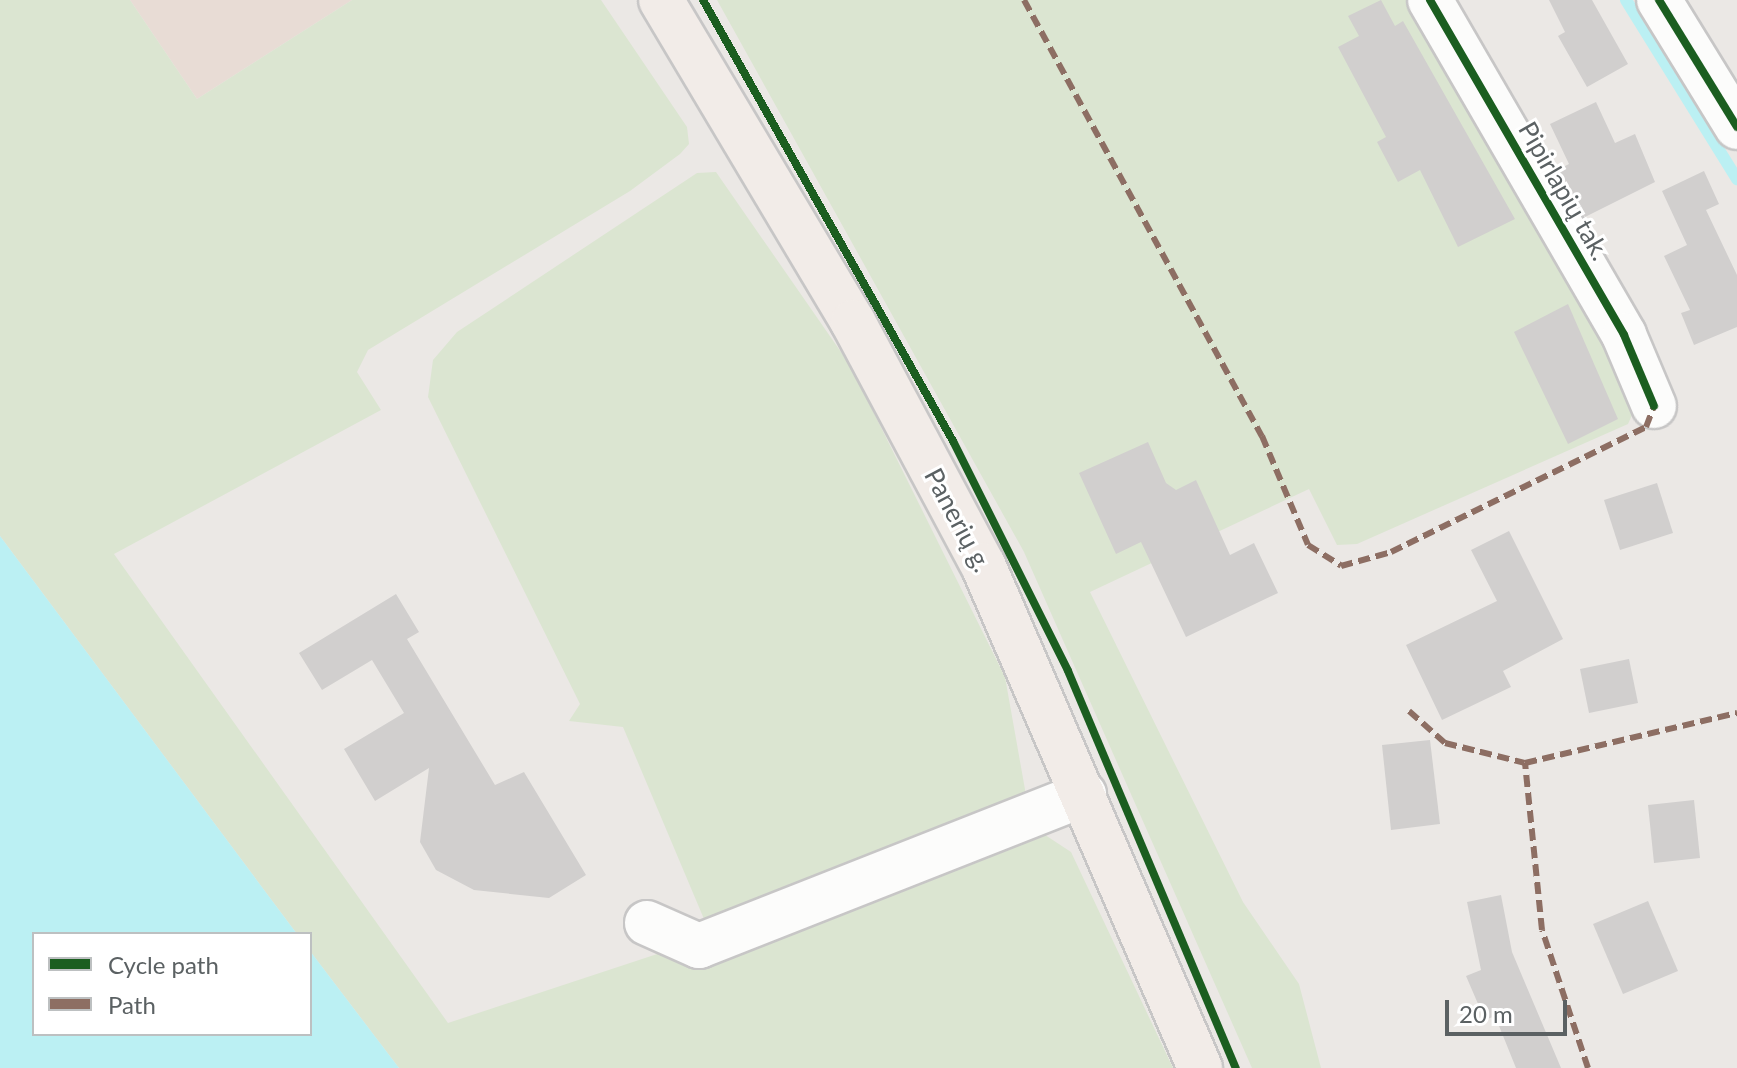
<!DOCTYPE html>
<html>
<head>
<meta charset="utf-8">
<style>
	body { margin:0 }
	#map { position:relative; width:1737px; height:1068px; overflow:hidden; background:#ebe8e5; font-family:Lato,sans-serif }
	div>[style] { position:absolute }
	.commercial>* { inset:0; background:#e8dcd5 }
	.green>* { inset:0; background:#dbe5d1 }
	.water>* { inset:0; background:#bbf0f3 }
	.stream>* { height:12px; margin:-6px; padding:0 6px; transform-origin:6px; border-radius:6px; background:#bbf0f3 }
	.building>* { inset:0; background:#d1cfce }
	.roads { filter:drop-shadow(2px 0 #c7c6c6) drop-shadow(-2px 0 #c7c6c6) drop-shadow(0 2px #c7c6c6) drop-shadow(0 -2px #c7c6c6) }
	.minor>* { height:44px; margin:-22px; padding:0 22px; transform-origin:22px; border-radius:22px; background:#fcfcfb }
	.major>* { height:44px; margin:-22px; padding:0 22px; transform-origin:22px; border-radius:22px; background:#f2ece8 }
	.quiet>* { height:6px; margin-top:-3px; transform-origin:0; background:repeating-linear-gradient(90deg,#8d6e63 0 12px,transparent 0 18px) }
	.cycleway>* { height:8px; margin:-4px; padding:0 4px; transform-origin:4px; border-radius:4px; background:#1b5e20 }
	span { translate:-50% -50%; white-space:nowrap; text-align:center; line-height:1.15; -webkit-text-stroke:6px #fff; paint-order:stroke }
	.street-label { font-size:26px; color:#5b6163 }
	.legend { position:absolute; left:32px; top:932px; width:280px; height:104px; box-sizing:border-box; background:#fff; border:2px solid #bdc0c1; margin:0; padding:10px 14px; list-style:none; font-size:24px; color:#5b6163 }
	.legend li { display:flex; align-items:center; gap:16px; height:40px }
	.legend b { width:40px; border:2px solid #bdc0c1 }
	.scale { position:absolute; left:1445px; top:1000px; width:122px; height:36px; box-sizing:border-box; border:4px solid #5b6163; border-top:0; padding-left:10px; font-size:24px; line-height:28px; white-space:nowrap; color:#5b6163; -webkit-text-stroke:6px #fff; paint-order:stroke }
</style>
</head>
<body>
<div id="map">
	<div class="commercial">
		<i style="clip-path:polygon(130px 0,352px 0,197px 99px)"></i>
	</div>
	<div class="green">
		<i style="clip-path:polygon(0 0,130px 0,197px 99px,352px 0,601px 0,687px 127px,689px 144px,680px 154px,630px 191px,368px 350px,357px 372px,381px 410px,114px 554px,448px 1023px,1036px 829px,1071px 852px,1173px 1068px,399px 1068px,310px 951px,310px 934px,297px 934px,0 536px)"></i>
		<i style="clip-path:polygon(717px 0,1414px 0,1639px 399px,1628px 424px,1357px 544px,1337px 545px,1309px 489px,1090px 592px,1243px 902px,1299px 984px,1321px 1068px,1252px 1068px,1024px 552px)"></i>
		<i style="clip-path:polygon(716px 172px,850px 365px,1005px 677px,1026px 795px,704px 919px,623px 727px,569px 721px,580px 704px,428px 397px,433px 360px,457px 332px,697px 173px)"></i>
	</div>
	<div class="water">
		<i style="clip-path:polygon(0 536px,297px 934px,34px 934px,34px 1034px,310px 1034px,310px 951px,399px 1068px,0 1068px)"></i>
	</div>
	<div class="stream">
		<i style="left:1626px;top:0;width:211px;rotate:58.2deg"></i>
	</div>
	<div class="building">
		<i style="clip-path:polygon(1381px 0,1395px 26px,1403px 21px,1515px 219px,1458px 247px,1420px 170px,1398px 182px,1377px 142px,1386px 137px,1338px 47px,1359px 36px,1348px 16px)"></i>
		<i style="clip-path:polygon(1549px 0,1592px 0,1628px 64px,1587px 87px,1558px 36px,1565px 32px)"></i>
		<i style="clip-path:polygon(1596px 102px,1615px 143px,1635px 134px,1655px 182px,1585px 217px,1557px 170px,1569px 164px,1550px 124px)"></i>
		<i style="clip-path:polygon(1704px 171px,1719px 204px,1706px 210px,1737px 275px,1737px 327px,1694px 345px,1681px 313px,1690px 310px,1664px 256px,1687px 245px,1662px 191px)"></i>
		<i style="clip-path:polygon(1568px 304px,1618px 419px,1568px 444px,1514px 332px)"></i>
		<i style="clip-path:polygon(1148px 442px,1166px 483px,1176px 490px,1196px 480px,1230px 555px,1254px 543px,1278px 593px,1186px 637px,1141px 542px,1116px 554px,1079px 473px)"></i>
		<i style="clip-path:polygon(1657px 483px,1673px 533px,1620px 550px,1604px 500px)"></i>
		<i style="clip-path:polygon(1509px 531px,1563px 639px,1503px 671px,1511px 687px,1442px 720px,1406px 645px,1497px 601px,1471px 550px)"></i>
		<i style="clip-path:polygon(396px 594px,419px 632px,407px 639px,495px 785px,524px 772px,586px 875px,549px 898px,474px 890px,436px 870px,420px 842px,429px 768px,375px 801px,344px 749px,404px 713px,372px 660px,322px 690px,299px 653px)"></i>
		<i style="clip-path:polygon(1629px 659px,1638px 703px,1589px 713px,1580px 669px)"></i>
		<i style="clip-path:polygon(1430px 740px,1440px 824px,1391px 830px,1382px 745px)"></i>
		<i style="clip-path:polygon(1694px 800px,1700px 858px,1654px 863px,1648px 805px)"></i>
		<i style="clip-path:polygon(1501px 895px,1512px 952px,1561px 1068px,1516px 1068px,1495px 1016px,1485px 1020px,1466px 976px,1481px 970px,1467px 902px)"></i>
		<i style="clip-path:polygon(1648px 901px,1678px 971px,1623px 994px,1593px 924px)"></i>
	</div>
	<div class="roads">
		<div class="minor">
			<i style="left:1430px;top:0;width:387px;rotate:59.9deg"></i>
			<i style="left:1624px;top:335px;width:77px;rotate:67.1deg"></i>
			<i style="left:1659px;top:0;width:149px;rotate:58.4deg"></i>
			<i style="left:647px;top:923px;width:57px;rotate:23.9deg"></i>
			<i style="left:699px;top:946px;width:414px;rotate:-21.5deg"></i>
		</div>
		<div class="major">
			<i style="left:661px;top:0;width:375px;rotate:59.2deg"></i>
			<i style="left:853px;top:322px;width:276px;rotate:61.9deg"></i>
			<i style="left:983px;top:565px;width:548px;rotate:66.66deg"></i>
		</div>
	</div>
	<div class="quiet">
		<i style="left:1024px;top:0;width:497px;rotate:61.4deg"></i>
		<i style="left:1262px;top:436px;width:118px;rotate:67.1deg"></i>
		<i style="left:1308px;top:545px;width:39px;rotate:32deg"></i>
		<i style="left:1341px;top:566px;width:52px;rotate:-15.6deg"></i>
		<i style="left:1391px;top:552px;width:284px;rotate:-26.1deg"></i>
		<i style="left:1646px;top:427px;width:22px;rotate:-69deg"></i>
		<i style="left:1409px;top:711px;width:48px;rotate:41.6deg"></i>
		<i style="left:1445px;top:743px;width:82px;rotate:14deg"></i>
		<i style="left:1588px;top:1068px;width:145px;rotate:-108.4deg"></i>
		<i style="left:1542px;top:930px;width:168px;rotate:-95.8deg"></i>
		<i style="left:1525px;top:763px;width:218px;rotate:-13.3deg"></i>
	</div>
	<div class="cycleway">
		<i style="left:703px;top:0;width:507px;rotate:60.45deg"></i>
		<i style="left:953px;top:441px;width:257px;rotate:63.4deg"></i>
		<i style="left:1068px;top:671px;width:431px;rotate:67.1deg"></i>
		<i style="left:1430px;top:0;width:387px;rotate:59.9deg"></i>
		<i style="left:1624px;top:335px;width:77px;rotate:67.1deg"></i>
		<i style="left:1659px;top:0;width:149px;rotate:58.4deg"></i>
	</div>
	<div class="street-label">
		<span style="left:1564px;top:191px;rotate:60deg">Pipirlapių tak.</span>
		<span style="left:958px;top:520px;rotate:62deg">Panerių g.</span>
	</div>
	<ul class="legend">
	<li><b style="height:10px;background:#1b5e20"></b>Cycle path</li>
	<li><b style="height:10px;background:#8d6e63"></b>Path</li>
	</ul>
	<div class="scale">20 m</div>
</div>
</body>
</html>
